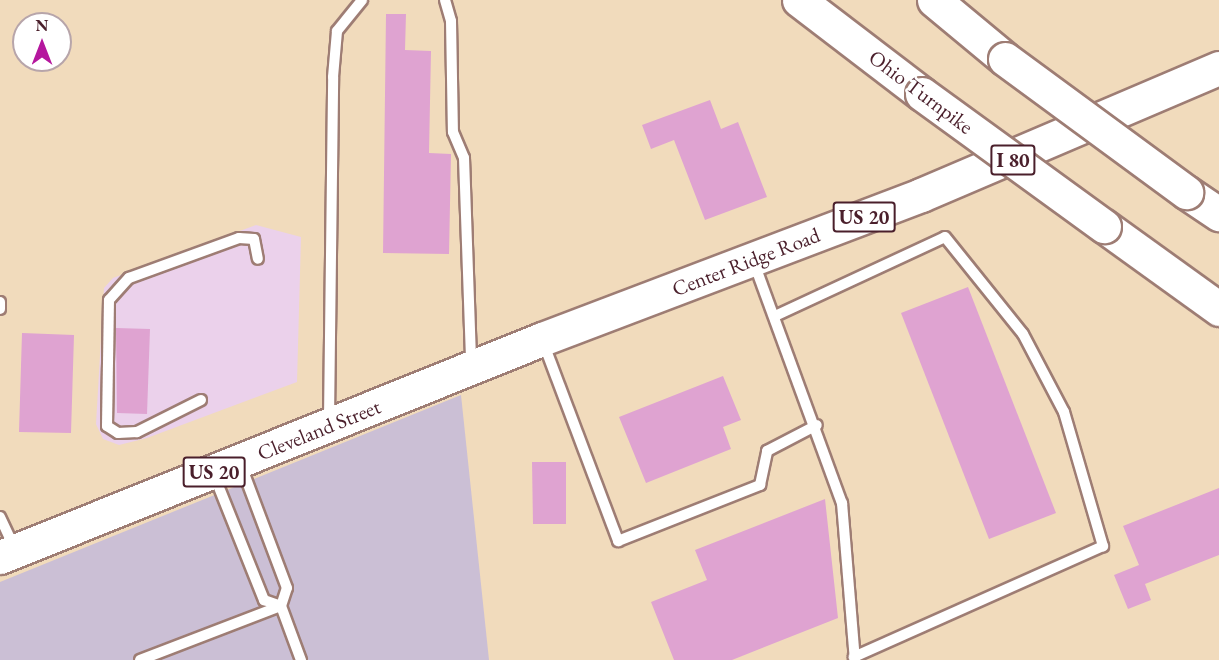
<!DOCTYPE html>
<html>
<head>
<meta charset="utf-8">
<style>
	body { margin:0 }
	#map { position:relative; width:1219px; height:660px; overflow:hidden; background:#f1dbbc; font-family:"EB Garamond",serif }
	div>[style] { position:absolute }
	.built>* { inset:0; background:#ebd1eb }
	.industrial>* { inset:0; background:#cbbfd5 }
	.building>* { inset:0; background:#dfa3d1 }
	.roads { filter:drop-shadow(2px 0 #9e7d74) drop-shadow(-2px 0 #9e7d74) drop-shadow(0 2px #9e7d74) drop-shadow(0 -2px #9e7d74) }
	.lane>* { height:10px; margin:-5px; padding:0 5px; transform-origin:5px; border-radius:5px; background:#fff }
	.primary>* { height:33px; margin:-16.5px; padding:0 16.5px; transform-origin:16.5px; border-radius:16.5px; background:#fff }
	.highway>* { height:33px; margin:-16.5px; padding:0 16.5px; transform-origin:16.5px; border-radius:16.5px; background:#fff }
	.bridges { filter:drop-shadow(2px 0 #9e7d74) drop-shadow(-2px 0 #9e7d74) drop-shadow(0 2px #9e7d74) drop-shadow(0 -2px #9e7d74) }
	.highway-bridge>* { height:33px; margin:-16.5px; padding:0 16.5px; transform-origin:16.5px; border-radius:16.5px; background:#fff }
	span { translate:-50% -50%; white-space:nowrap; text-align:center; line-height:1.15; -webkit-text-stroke:5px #fff; paint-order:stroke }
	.shield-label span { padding:2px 4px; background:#fff; border:2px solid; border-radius:4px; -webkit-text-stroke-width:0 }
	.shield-label { font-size:20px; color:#4a1f2b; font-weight:700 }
	.street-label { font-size:21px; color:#4a1f2b }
	.north { position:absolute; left:12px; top:12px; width:60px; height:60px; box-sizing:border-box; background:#fff; border:2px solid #b7a5aa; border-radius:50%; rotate:0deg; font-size:16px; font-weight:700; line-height:24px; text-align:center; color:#4a1f2b }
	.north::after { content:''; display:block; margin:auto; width:21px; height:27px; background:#b5179e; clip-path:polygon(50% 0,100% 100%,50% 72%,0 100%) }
</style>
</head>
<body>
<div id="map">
	<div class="built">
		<i style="clip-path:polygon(256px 225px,301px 237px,297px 382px,147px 438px,119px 445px,103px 439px,96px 424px,104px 288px,113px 278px)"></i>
	</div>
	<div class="industrial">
		<i style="clip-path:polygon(461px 395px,489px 660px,0 660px,0 582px)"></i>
	</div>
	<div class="building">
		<i style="clip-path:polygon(386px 14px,406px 14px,405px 50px,431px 51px,429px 153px,451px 154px,449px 254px,383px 253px)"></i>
		<i style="clip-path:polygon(710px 100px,721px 129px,738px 122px,767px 197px,705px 220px,674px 140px,651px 149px,642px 125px)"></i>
		<i style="clip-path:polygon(968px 287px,1056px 513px,989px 539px,901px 313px)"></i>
		<i style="clip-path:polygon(116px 328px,150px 329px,147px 414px,117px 413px)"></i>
		<i style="clip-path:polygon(22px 333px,74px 335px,71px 433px,19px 432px)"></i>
		<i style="clip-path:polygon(723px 376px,741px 420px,723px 427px,731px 449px,646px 483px,619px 417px)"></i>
		<i style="clip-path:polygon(532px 462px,566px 462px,566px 524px,533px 524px)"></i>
		<i style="clip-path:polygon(1219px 488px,1219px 555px,1145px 584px,1151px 600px,1128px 609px,1114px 575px,1139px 565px,1123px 526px)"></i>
		<i style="clip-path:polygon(825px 499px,838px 618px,732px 660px,674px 660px,651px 602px,707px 580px,695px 550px)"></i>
	</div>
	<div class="roads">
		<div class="lane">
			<i style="left:445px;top:0;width:22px;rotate:74deg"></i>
			<i style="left:451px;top:21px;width:111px;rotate:89deg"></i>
			<i style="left:453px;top:132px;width:28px;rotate:67deg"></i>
			<i style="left:464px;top:158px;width:205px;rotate:88deg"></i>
			<i style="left:754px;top:263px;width:256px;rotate:69.9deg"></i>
			<i style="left:842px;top:503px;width:158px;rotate:85.3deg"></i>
			<i style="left:0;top:302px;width:7px;rotate:90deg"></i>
			<i style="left:775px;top:316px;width:187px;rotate:-24.9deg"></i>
			<i style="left:945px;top:237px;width:124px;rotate:51.2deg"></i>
			<i style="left:1023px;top:334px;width:88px;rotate:62.3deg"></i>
			<i style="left:1064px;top:412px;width:140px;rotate:73.8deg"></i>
			<i style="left:1103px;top:546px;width:273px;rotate:156deg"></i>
			<i style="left:543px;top:342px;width:213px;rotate:69.3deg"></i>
			<i style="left:618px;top:541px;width:153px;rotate:-21.5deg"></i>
			<i style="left:760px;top:485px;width:35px;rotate:-78deg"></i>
			<i style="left:767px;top:451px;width:56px;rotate:-27.5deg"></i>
			<i style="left:201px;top:400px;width:72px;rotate:153.4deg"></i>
			<i style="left:137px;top:432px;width:19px;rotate:177deg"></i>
			<i style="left:118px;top:433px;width:13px;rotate:-148deg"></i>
			<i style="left:107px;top:426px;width:126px;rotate:-89.1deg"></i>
			<i style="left:109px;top:300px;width:30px;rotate:-48deg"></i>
			<i style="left:129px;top:278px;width:117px;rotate:-20deg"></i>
			<i style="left:239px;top:238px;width:15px;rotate:4deg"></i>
			<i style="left:254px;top:239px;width:20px;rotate:79deg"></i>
			<i style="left:329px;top:419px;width:342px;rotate:-89.3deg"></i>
			<i style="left:333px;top:77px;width:46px;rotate:-85deg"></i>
			<i style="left:337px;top:31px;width:40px;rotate:-51deg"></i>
			<i style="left:214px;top:475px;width:135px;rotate:68.2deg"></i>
			<i style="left:264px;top:600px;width:18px;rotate:19deg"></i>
			<i style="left:281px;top:606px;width:19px;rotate:-72deg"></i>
			<i style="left:287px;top:588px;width:134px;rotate:-110.6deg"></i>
			<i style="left:0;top:517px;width:33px;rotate:65deg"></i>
			<i style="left:140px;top:660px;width:151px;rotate:-21deg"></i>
			<i style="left:281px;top:606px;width:58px;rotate:69.7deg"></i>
		</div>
		<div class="primary">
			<i style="left:0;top:557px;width:584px;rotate:-21.91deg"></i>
			<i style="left:542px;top:339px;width:405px;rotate:-20.8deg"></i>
			<i style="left:921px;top:195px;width:324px;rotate:-23.1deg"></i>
		</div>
		<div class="highway">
			<i style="left:799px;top:0;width:155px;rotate:37.4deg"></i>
			<i style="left:934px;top:0;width:92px;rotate:39.7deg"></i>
			<i style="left:1186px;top:192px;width:40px;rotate:34deg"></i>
			<i style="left:1104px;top:226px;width:142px;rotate:35.8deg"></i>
		</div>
	</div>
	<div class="bridges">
		<div class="highway-bridge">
			<i style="left:1005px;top:59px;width:225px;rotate:36.3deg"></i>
			<i style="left:922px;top:94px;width:225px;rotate:36deg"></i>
		</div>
	</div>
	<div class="shield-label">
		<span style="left:1013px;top:160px">I 80</span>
		<span style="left:864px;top:217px">US 20</span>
		<span style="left:214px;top:472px">US 20</span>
	</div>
	<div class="street-label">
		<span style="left:921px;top:92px;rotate:37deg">Ohio Turnpike</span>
		<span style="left:746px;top:262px;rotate:-21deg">Center Ridge Road</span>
		<span style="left:319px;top:430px;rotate:-22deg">Cleveland Street</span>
	</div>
	<div class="north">N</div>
</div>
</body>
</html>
